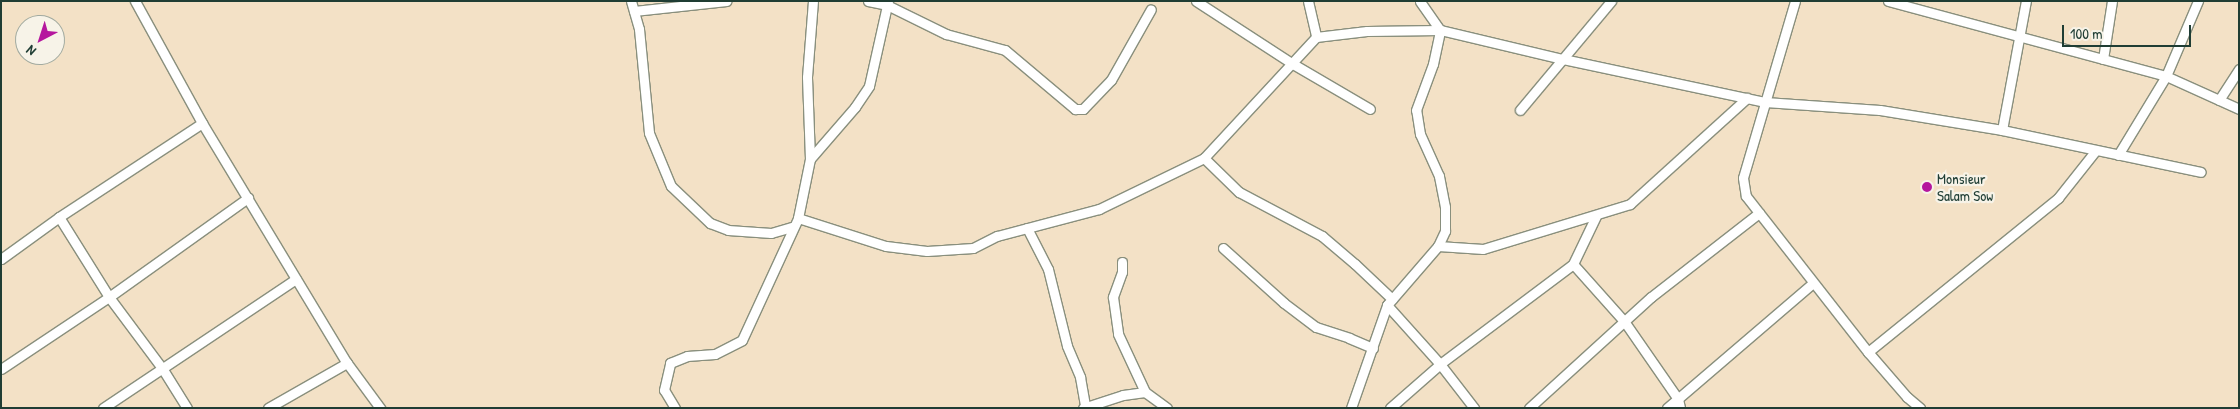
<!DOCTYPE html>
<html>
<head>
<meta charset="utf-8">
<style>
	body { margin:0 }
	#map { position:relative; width:2240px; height:409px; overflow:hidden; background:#f3e1c6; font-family:"Patrick Hand",sans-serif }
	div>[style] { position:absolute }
	.roads { filter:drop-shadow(1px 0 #898f7d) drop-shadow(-1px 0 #898f7d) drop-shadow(0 1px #898f7d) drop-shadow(0 -1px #898f7d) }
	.street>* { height:9px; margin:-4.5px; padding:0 4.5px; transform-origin:4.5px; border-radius:4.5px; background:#fff }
	.dots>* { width:14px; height:14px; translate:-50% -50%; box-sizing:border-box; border:2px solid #f7f3e8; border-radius:50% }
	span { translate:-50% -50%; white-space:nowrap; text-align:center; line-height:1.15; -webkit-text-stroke:4.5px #f7f3e8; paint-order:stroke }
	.poi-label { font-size:15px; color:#1f3d34 }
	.left { translate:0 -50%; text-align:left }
	.frame { position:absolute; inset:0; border:2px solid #1f3d34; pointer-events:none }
	.north { position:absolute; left:15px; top:15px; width:50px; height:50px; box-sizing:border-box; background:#f7f3e8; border:1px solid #a1aaa0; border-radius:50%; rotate:220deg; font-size:14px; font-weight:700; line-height:20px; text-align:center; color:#1f3d34 }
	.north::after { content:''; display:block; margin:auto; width:18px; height:22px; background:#b5179e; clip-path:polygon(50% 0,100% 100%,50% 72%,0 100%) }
	.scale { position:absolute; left:2062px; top:25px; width:129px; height:22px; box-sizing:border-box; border:2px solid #1f3d34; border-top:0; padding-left:6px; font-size:15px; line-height:18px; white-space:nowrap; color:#1f3d34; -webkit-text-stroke:4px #f7f3e8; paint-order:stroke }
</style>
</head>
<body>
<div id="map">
	<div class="roads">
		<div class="street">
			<i style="left:135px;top:1px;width:139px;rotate:61.2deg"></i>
			<i style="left:202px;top:123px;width:280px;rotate:58.9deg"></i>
			<i style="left:347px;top:363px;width:56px;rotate:53.7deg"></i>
			<i style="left:631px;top:1px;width:29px;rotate:74deg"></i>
			<i style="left:639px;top:29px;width:104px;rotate:84.5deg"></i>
			<i style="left:649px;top:133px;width:57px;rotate:67.5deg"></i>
			<i style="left:671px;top:186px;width:54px;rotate:43.5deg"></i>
			<i style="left:710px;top:223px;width:19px;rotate:21deg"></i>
			<i style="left:728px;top:230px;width:43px;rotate:4deg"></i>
			<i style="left:771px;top:233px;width:22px;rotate:-16deg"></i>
			<i style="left:868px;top:1px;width:19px;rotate:12deg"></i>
			<i style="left:887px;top:5px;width:66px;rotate:26.2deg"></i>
			<i style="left:946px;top:34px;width:61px;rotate:15.2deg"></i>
			<i style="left:1005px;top:50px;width:92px;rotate:40.1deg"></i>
			<i style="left:1075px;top:109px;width:8px"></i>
			<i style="left:1083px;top:109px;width:40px;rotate:-46deg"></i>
			<i style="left:1111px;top:80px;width:81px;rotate:-60.6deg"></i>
			<i style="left:1196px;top:1px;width:116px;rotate:33deg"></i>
			<i style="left:1293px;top:64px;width:89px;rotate:30.3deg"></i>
			<i style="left:1308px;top:1px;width:37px;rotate:77deg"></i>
			<i style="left:1795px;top:1px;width:184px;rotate:106.4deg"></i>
			<i style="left:1743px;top:178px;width:18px;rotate:81deg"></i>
			<i style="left:1746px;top:196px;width:198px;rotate:52deg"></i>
			<i style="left:1868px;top:352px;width:60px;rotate:49.1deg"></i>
			<i style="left:1907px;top:397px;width:17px;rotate:40deg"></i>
			<i style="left:1888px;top:1px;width:288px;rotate:15.1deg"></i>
			<i style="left:2166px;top:76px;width:80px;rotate:24.3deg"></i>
			<i style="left:634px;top:11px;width:93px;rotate:-6.2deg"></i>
			<i style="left:2103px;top:59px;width:59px;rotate:-81.2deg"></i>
			<i style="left:2219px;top:100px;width:37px;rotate:-57deg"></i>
			<i style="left:1520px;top:110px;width:142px;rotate:-50.1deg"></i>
			<i style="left:2002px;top:130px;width:131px;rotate:-79.5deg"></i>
			<i style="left:2118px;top:155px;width:92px;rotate:-58.7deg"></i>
			<i style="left:2166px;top:76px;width:82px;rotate:-66.9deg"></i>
			<i style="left:1204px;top:158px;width:49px;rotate:44.2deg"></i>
			<i style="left:1239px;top:192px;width:94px;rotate:27.9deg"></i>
			<i style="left:1322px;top:236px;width:43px;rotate:40.3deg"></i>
			<i style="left:1355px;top:264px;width:51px;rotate:43.4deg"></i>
			<i style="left:810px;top:159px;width:82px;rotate:-92.1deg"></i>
			<i style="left:807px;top:77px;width:76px;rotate:-85.5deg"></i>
			<i style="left:59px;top:217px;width:171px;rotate:-33.3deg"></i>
			<i style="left:798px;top:218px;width:92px;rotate:17.7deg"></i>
			<i style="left:886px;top:246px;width:41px;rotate:7deg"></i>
			<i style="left:927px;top:251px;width:46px;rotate:-3.7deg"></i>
			<i style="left:973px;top:248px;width:27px;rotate:-27deg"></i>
			<i style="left:997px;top:236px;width:106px;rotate:-14.8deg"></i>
			<i style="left:1099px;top:209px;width:117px;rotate:-25.9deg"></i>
			<i style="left:1204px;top:158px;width:165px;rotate:-47.2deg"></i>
			<i style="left:1316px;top:37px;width:51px;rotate:-6.7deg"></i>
			<i style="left:1367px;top:31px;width:73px;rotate:-0.8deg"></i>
			<i style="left:1440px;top:30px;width:126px;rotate:13.3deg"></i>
			<i style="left:1563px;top:59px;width:207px;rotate:12deg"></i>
			<i style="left:1765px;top:102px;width:115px;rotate:4deg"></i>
			<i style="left:1880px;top:110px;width:124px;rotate:9.3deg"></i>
			<i style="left:2002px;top:130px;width:203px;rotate:11.9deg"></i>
			<i style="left:1027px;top:228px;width:46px;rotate:62.9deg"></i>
			<i style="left:1048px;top:269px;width:79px;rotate:76.1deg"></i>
			<i style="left:1067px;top:346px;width:34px;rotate:67deg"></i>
			<i style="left:1080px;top:377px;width:29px;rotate:80deg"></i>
			<i style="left:1438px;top:246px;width:45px;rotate:3.8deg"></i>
			<i style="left:1483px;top:249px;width:154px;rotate:-17deg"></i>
			<i style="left:1630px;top:204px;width:158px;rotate:-42.2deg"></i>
			<i style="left:1223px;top:248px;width:82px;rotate:42deg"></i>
			<i style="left:1284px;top:303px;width:40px;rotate:37deg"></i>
			<i style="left:1316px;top:327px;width:35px;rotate:18deg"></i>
			<i style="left:1349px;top:338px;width:26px;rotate:23deg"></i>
			<i style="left:1px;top:259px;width:72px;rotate:-35.9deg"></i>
			<i style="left:59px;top:217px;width:94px;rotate:58deg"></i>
			<i style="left:109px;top:297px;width:89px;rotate:53.3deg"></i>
			<i style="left:162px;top:368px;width:47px;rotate:58deg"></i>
			<i style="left:1122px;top:262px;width:10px;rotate:90deg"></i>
			<i style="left:1122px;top:272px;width:27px;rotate:110deg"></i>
			<i style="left:1113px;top:297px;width:37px;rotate:82deg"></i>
			<i style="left:1118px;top:334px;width:64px;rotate:65deg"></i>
			<i style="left:1145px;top:392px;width:27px;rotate:36deg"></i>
			<i style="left:1573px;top:264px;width:76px;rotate:48.2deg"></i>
			<i style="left:1624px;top:321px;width:95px;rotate:55.3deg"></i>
			<i style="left:1678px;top:399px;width:9px;rotate:77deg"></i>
			<i style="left:1387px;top:305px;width:79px;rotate:48.1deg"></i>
			<i style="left:1440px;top:364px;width:56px;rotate:52.3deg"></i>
			<i style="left:1868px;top:352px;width:245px;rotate:-39deg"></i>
			<i style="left:2058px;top:198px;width:61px;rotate:-51.6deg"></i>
			<i style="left:1px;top:369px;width:130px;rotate:-33.7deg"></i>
			<i style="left:109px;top:297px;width:171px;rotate:-35.5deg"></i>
			<i style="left:103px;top:408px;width:232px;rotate:-33.8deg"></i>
			<i style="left:268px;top:408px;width:91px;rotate:-29.7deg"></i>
			<i style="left:675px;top:408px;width:21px;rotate:-121deg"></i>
			<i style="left:664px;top:390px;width:28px;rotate:-77deg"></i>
			<i style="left:670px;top:363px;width:18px;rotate:-22deg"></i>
			<i style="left:687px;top:356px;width:28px;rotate:-4deg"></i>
			<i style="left:715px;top:354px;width:30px;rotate:-27deg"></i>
			<i style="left:742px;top:340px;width:134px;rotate:-65.3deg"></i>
			<i style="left:798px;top:218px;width:60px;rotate:-78.5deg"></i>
			<i style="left:810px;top:159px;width:69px;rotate:-49.1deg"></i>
			<i style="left:855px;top:107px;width:25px;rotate:-56deg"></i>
			<i style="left:869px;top:86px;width:87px;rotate:-77.4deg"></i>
			<i style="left:1083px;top:408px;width:42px;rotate:-18deg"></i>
			<i style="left:1123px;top:395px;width:22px;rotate:-8deg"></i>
			<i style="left:1351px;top:408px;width:109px;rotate:-70.7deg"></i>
			<i style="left:1387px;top:305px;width:78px;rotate:-49.2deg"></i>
			<i style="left:1438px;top:246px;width:17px;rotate:-65deg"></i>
			<i style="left:1445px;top:231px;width:24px;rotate:-90deg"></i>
			<i style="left:1445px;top:207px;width:32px;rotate:-101deg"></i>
			<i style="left:1439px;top:176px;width:46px;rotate:-114.3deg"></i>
			<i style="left:1420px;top:134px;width:24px;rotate:-99deg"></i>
			<i style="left:1416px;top:110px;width:49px;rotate:-69.7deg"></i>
			<i style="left:1433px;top:64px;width:35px;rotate:-78deg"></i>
			<i style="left:1440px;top:30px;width:35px;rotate:-125deg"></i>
			<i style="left:1390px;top:408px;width:67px;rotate:-41.3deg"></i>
			<i style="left:1440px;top:364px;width:166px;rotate:-36.9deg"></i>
			<i style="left:1573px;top:264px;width:53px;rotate:-64.4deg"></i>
			<i style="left:1529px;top:408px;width:165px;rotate:-42.3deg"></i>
			<i style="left:1651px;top:297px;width:137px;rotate:-37.9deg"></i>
			<i style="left:1667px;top:408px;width:192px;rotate:-40.6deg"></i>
		</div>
	</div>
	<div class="dots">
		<i style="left:1927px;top:187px;background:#b5179e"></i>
	</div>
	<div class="poi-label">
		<span class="left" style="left:1937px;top:187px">Monsieur<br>Salam Sow</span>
	</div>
	<div class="frame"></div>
	<div class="north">N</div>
	<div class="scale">100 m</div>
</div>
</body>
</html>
